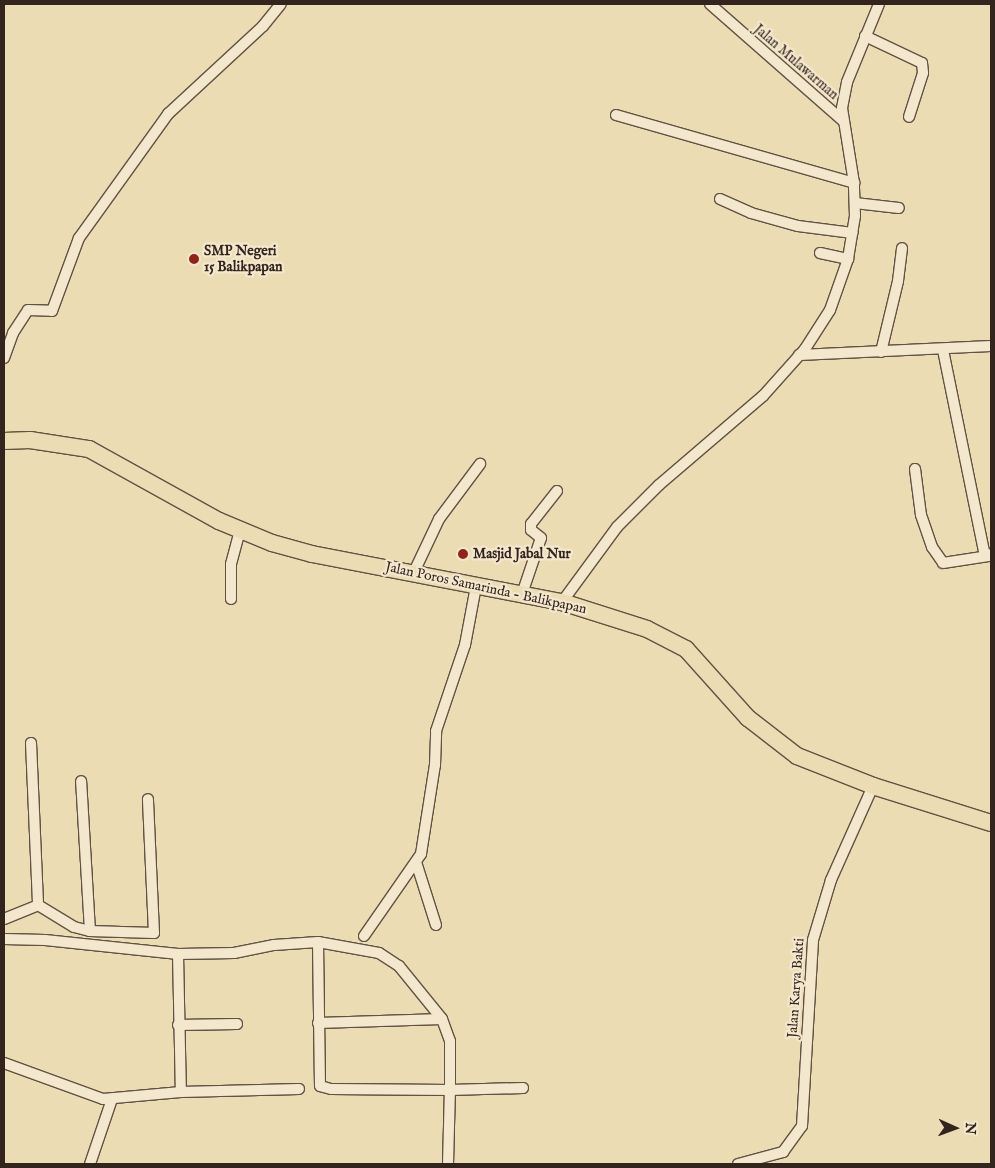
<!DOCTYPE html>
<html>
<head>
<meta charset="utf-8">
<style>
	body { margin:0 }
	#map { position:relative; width:995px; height:1168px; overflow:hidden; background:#ecdcb4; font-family:"IM FELL English",serif }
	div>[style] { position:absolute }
	.roads { filter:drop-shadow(1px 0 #615243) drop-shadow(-1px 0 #615243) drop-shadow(0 1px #615243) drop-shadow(0 -1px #615243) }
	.minor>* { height:10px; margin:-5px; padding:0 5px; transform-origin:5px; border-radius:5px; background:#f3e8ce }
	.trunk>* { height:16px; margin:-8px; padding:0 8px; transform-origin:8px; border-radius:8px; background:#ecdcb4 }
	.dots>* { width:14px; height:14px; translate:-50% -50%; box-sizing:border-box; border:2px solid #f3e8ce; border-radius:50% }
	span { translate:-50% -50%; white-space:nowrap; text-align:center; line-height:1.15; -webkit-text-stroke:4.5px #f3e8ce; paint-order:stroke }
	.street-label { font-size:14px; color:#33241d }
	.poi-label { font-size:14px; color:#33241d; font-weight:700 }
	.left { translate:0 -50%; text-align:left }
	.frame { position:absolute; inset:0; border:5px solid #33241d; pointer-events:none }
	.north { position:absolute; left:930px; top:1103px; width:50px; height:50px; -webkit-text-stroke:4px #f3e8ce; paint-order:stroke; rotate:92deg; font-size:14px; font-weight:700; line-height:20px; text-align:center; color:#33241d }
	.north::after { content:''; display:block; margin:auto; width:18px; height:22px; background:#33241d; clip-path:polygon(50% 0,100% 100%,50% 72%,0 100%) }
</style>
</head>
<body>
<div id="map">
	<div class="roads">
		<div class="minor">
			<i style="left:710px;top:4px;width:177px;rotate:41.3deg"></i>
			<i style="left:865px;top:36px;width:63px;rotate:25.3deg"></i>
			<i style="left:922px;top:63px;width:10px;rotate:84deg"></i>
			<i style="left:923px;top:73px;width:46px;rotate:107.7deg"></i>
			<i style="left:616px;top:115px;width:248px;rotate:15.9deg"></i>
			<i style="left:720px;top:199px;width:34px;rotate:24deg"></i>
			<i style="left:751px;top:213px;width:49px;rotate:15.5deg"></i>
			<i style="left:798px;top:226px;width:55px;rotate:7.3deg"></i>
			<i style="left:855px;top:203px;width:44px;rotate:6.5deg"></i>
			<i style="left:820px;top:253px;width:29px;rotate:12deg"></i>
			<i style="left:943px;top:350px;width:206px;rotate:78.5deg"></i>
			<i style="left:984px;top:552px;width:8px;rotate:30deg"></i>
			<i style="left:881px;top:352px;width:73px;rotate:-76.5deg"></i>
			<i style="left:898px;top:281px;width:33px;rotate:-83deg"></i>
			<i style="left:799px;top:355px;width:192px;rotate:-2.7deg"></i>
			<i style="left:4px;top:358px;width:27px;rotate:-70deg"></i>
			<i style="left:13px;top:333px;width:27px;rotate:-57deg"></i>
			<i style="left:28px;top:310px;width:24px;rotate:2deg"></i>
			<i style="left:52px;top:311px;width:78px;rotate:-69.7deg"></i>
			<i style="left:79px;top:238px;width:153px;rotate:-54.3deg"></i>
			<i style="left:168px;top:114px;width:129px;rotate:-42.8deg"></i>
			<i style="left:263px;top:26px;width:28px;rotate:-51deg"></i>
			<i style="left:915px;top:469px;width:46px;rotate:82.6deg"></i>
			<i style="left:921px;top:515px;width:34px;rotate:71deg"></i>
			<i style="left:932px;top:547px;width:19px;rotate:55deg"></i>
			<i style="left:943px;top:563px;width:46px;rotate:-8.8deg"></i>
			<i style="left:414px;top:572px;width:59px;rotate:-64.7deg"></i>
			<i style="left:439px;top:519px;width:69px;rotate:-53.3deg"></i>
			<i style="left:522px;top:594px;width:59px;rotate:-71.3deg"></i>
			<i style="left:541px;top:538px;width:13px;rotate:-141deg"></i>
			<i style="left:531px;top:530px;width:6px;rotate:-90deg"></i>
			<i style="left:531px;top:524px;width:42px;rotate:-51.8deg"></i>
			<i style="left:231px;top:599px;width:35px;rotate:-90deg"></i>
			<i style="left:231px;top:564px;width:34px;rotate:-75deg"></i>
			<i style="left:562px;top:602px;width:93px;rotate:-53.7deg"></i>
			<i style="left:617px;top:527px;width:59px;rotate:-45deg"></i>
			<i style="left:659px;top:485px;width:137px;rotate:-40.6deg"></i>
			<i style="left:763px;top:396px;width:63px;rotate:-48.2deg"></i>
			<i style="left:805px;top:349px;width:46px;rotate:-57.3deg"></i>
			<i style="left:830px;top:310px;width:54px;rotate:-70.6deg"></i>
			<i style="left:848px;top:259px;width:44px;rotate:-80.8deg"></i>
			<i style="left:855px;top:216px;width:33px;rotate:-92deg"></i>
			<i style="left:854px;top:183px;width:76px;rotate:-99.1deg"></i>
			<i style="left:842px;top:108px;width:26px;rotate:-79deg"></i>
			<i style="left:847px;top:82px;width:84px;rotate:-67.7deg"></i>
			<i style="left:31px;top:743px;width:162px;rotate:87.5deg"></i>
			<i style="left:416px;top:862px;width:66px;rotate:72.4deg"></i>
			<i style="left:4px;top:919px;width:37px;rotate:-22deg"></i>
			<i style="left:38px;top:905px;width:42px;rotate:31.4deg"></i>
			<i style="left:74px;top:927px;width:16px;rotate:14deg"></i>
			<i style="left:90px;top:931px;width:150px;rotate:-93.4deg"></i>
			<i style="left:90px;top:931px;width:64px;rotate:1.8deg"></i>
			<i style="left:154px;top:933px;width:134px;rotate:-92.6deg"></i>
			<i style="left:364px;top:936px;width:100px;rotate:-55.2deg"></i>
			<i style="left:421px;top:854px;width:90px;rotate:-81.1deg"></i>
			<i style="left:435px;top:765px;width:34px;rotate:-88deg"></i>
			<i style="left:436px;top:731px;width:91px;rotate:-71.4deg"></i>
			<i style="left:465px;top:645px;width:60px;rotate:-79.4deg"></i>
			<i style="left:4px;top:939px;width:41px;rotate:1.4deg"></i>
			<i style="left:45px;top:940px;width:134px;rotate:6deg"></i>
			<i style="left:178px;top:954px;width:56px;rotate:-1deg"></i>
			<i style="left:234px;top:953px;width:41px;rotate:-11.3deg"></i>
			<i style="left:274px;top:945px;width:44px;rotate:-3.9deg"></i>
			<i style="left:318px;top:942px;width:62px;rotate:10.2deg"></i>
			<i style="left:379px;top:953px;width:24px;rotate:33deg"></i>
			<i style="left:399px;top:966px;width:68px;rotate:50.9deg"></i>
			<i style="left:442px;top:1019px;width:23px;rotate:70deg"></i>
			<i style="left:450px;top:1041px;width:49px;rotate:90deg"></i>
			<i style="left:450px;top:1090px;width:119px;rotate:-179.5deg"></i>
			<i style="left:331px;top:1089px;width:11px;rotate:-165deg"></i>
			<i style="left:320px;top:1086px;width:144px;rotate:-90.8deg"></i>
			<i style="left:178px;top:954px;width:138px;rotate:88.8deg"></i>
			<i style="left:318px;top:1023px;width:124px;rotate:-1.8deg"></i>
			<i style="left:178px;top:1025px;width:59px;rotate:-1deg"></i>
			<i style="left:4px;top:1063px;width:105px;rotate:20deg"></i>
			<i style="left:103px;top:1099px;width:78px;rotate:-5.1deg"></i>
			<i style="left:181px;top:1092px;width:118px;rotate:-1.5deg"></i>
			<i style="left:90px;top:1164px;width:69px;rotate:-71.3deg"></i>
			<i style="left:448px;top:1164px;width:74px;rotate:-88.5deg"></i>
			<i style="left:450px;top:1090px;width:73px;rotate:-1.6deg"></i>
			<i style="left:738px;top:1164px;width:47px;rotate:-14.9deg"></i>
			<i style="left:783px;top:1152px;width:32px;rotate:-54deg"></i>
			<i style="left:802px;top:1126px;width:186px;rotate:-86.6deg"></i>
			<i style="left:813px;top:940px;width:63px;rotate:-73.3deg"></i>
			<i style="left:831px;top:880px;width:103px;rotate:-65.9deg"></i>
		</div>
		<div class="trunk">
			<i style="left:4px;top:441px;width:26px;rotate:-2deg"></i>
			<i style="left:30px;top:440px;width:60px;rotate:8.7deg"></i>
			<i style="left:89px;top:449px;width:149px;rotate:29deg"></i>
			<i style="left:219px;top:521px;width:57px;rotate:22.5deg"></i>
			<i style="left:272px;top:543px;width:41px;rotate:15.4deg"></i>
			<i style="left:312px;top:554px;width:255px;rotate:10.9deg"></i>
			<i style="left:562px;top:602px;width:89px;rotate:17.6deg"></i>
			<i style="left:647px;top:629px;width:44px;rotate:27.1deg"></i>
			<i style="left:686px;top:649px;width:93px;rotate:48.1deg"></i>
			<i style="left:748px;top:718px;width:62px;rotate:37.8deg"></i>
			<i style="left:797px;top:756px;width:82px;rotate:21.5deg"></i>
			<i style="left:873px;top:786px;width:124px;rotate:17.4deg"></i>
		</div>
	</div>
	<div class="dots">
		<i style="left:194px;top:259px;background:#8f2418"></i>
		<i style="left:463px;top:554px;background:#8f2418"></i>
	</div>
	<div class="street-label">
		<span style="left:796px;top:62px;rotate:41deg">Jalan Mulawarman</span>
		<span style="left:486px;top:588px;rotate:12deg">Jalan Poros Samarinda - Balikpapan</span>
		<span style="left:796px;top:988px;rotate:-86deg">Jalan Karya Bakti</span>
	</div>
	<div class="poi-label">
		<span class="left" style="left:204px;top:259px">SMP Negeri<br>15 Balikpapan</span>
		<span class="left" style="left:473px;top:554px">Masjid Jabal Nur</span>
	</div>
	<div class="frame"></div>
	<div class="north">N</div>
</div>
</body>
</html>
